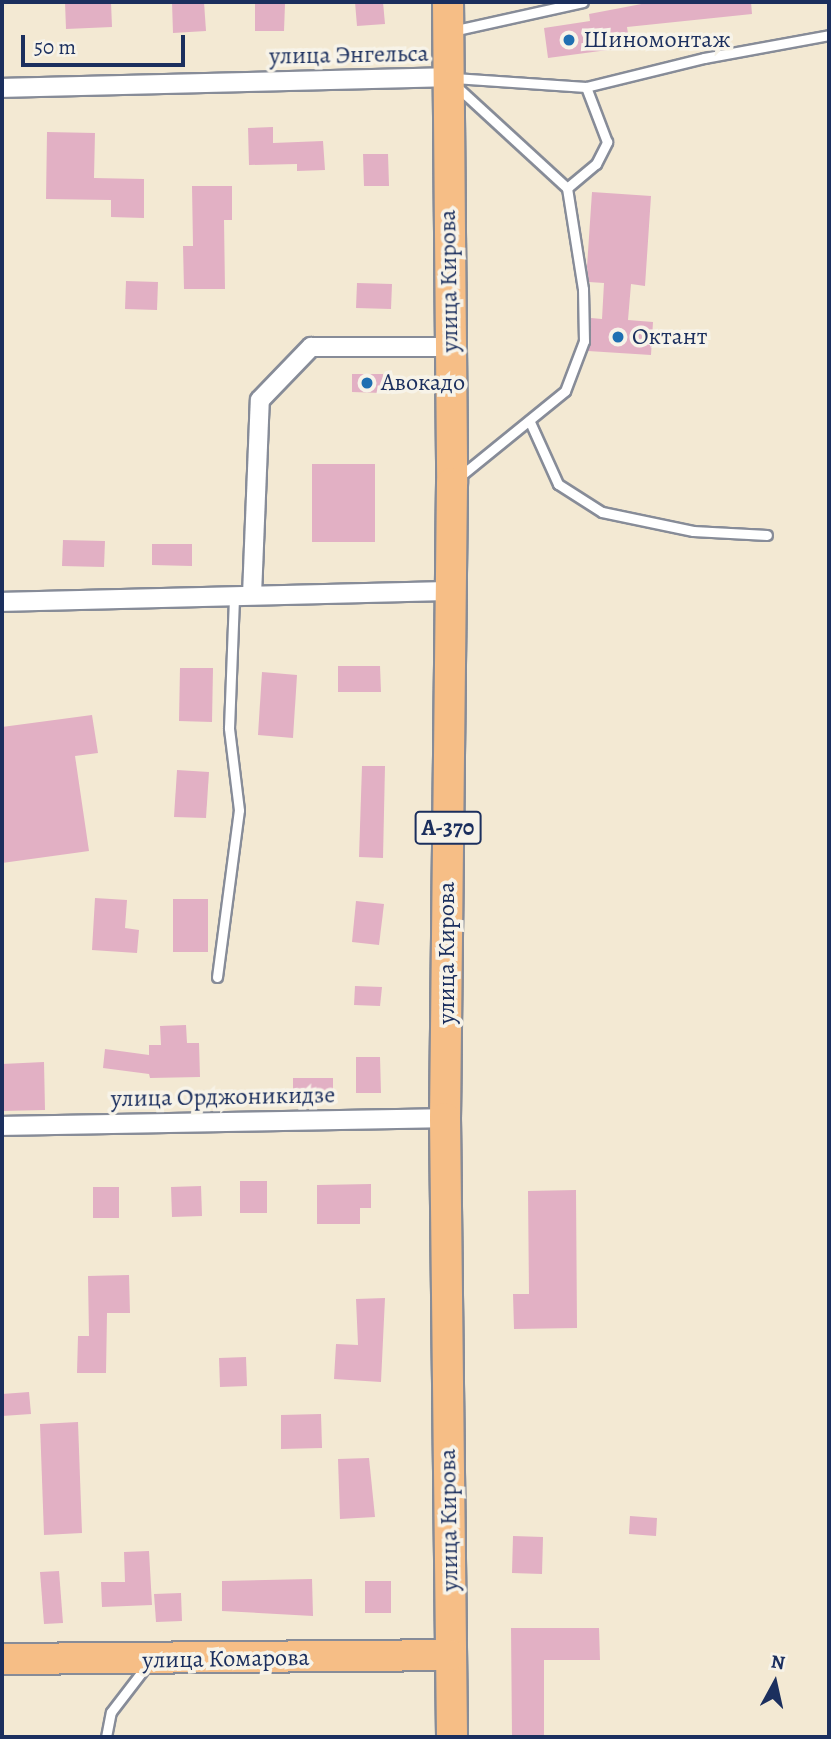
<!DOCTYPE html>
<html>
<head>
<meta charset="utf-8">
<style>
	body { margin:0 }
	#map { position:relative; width:831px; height:1739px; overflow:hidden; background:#f3e9d3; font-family:Alegreya,serif }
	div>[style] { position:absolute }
	.building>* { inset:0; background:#e2b0c4 }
	.roads { filter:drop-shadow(2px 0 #878c98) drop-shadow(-2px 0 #878c98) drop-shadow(0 2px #878c98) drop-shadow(0 -2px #878c98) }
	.service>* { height:9px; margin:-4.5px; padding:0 4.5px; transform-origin:4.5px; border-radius:4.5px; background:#fff }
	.minor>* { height:18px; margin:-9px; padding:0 9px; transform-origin:9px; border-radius:9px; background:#fff }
	.trunk>* { height:30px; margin:-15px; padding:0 15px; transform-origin:15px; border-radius:15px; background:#f6be86 }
	.dots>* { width:19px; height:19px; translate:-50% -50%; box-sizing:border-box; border:4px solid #f7f3e8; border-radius:50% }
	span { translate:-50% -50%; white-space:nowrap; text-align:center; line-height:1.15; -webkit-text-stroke:7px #f7f3e8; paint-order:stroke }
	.shield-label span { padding:2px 5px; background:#f7f3e8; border:2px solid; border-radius:5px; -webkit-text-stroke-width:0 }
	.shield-label { font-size:23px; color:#1b2f5e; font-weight:700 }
	.poi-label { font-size:24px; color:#1b2f5e }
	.left { translate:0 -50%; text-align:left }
	.street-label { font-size:24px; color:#1b2f5e }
	.frame { position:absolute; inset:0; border:4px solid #1b2f5e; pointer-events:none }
	.north { position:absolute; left:740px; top:1648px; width:70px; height:70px; -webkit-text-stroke:5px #f7f3e8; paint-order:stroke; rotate:8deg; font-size:19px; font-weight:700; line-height:28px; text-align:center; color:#1b2f5e }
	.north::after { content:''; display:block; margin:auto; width:24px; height:32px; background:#1b2f5e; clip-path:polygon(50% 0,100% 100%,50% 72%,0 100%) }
	.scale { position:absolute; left:21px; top:35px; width:164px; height:32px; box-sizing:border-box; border:4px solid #1b2f5e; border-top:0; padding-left:9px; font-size:21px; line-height:24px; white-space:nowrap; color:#1b2f5e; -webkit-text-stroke:5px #f7f3e8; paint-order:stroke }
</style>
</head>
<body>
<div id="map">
	<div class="building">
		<i style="clip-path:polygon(65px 2px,111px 2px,112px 27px,66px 29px)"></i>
		<i style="clip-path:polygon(172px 2px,204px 2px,206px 31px,173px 33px)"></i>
		<i style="clip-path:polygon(355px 2px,383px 2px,385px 24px,357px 26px)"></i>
		<i style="clip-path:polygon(652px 2px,751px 2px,752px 14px,627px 27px,630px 47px,548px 58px,544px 28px,590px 21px,589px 14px)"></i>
		<i style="clip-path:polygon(255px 4px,285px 4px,284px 31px,255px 31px)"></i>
		<i style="clip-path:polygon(273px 127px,273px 143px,323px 141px,325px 170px,297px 171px,297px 164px,249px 165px,248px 128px)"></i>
		<i style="clip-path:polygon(47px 132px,95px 133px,94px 178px,144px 179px,144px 218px,111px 217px,111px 200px,46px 199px)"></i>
		<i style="clip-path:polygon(363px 154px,388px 154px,389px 186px,364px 186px)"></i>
		<i style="clip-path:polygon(192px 186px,232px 186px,232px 220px,224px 220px,225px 289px,184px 289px,183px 246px,193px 246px)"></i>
		<i style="clip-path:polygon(592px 192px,651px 196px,645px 286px,631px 284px,628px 320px,653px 322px,651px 355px,588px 351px,591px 318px,602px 319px,604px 283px,589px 282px,587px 267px)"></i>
		<i style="clip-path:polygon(126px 281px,158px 282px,157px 310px,125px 309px)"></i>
		<i style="clip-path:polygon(357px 283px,392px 284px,391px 309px,356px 308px)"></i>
		<i style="clip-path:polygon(352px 374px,383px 374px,382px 393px,352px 392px)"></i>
		<i style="clip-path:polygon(312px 464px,375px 464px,375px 542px,312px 542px)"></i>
		<i style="clip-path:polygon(63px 540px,105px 541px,104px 567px,62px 566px)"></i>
		<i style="clip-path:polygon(152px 544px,192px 544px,192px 566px,152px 565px)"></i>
		<i style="clip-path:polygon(338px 666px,380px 666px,381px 692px,338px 692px)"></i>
		<i style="clip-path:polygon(180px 668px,213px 668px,212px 722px,179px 721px)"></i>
		<i style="clip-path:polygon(262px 672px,297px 675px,293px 738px,258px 735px)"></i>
		<i style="clip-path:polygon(92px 715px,98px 753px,75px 756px,89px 851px,2px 863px,2px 727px)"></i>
		<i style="clip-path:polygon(362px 766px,385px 766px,383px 858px,359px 857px)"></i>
		<i style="clip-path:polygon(177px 770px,209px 772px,206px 818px,174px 817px)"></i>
		<i style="clip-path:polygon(95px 898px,127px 900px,125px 928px,139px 930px,137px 953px,92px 950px)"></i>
		<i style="clip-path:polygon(173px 899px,208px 899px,208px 952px,173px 952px)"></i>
		<i style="clip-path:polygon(356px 901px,384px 904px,379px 945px,352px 942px)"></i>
		<i style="clip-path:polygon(355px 986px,382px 987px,380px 1006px,354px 1005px)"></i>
		<i style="clip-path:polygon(186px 1025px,187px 1043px,199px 1043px,200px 1077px,150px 1078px,149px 1074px,103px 1068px,105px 1049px,149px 1055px,149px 1045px,161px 1045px,160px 1026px)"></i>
		<i style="clip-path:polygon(356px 1057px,380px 1057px,381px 1093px,356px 1093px)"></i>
		<i style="clip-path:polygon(44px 1062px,45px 1110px,3px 1111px,2px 1064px)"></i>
		<i style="clip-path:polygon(293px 1078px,333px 1078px,333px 1102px,293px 1102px)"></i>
		<i style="clip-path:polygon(240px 1181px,267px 1181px,267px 1213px,240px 1213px)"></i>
		<i style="clip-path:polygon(371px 1184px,371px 1208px,360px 1208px,360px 1224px,317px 1224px,317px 1185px)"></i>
		<i style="clip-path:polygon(201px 1186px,202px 1216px,172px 1217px,171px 1187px)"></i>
		<i style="clip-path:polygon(93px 1187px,119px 1187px,119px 1218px,93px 1218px)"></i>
		<i style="clip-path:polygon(576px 1190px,577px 1328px,514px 1329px,513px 1294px,529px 1294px,528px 1191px)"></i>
		<i style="clip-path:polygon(129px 1275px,130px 1313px,107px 1313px,106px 1373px,77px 1373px,78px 1336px,89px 1336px,88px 1276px)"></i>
		<i style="clip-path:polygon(385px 1298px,381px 1382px,334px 1379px,336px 1344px,358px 1345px,356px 1299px)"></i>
		<i style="clip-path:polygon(246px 1357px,247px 1386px,220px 1387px,219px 1358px)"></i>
		<i style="clip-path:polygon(29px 1392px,31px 1414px,2px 1416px,2px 1394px)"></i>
		<i style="clip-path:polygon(321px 1414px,322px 1448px,281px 1449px,281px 1415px)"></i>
		<i style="clip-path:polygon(78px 1422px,82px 1533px,44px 1535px,40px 1424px)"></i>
		<i style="clip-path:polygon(369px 1458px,375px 1517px,340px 1519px,338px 1459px)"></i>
		<i style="clip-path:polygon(630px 1516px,657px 1518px,656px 1536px,629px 1534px)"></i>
		<i style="clip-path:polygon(513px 1536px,543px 1537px,542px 1574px,512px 1573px)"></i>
		<i style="clip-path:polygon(149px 1551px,152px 1605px,102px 1607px,101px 1582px,125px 1582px,124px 1552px)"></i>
		<i style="clip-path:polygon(59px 1571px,63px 1623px,44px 1624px,40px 1572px)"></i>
		<i style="clip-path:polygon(312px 1579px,313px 1616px,222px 1611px,222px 1581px)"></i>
		<i style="clip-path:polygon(365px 1581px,391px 1581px,391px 1613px,365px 1613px)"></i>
		<i style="clip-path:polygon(181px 1593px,182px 1621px,156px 1622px,154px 1594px)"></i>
		<i style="clip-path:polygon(511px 1628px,599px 1628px,600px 1660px,544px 1660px,544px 1737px,512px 1737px)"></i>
	</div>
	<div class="roads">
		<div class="service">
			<i style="left:452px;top:31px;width:134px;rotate:-12.5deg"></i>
			<i style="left:454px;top:78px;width:132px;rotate:3.9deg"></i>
			<i style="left:586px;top:87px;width:122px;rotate:-13.8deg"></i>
			<i style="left:704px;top:58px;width:127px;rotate:-10.4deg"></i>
			<i style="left:455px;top:85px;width:152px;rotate:42.6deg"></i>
			<i style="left:567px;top:188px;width:102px;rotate:81deg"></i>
			<i style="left:583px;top:289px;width:52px;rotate:88.9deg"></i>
			<i style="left:584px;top:341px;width:53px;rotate:110.8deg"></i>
			<i style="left:565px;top:391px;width:138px;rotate:140.9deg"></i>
			<i style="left:567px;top:188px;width:38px;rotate:-40deg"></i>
			<i style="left:596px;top:164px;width:25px;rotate:-63deg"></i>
			<i style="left:607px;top:142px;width:59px;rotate:-110.9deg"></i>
			<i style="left:530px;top:422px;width:68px;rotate:65.7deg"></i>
			<i style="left:558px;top:484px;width:52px;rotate:32.5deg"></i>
			<i style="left:602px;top:512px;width:93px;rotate:11.8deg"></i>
			<i style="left:693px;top:531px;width:74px;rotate:3.1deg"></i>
			<i style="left:217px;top:977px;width:168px;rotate:-82.5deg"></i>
			<i style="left:239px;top:810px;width:83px;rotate:-97deg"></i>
			<i style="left:229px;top:728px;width:133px;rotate:-87.8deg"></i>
			<i style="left:106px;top:1737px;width:25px;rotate:-79deg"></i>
			<i style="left:111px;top:1712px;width:59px;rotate:-52.5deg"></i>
		</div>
		<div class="minor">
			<i style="left:2px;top:88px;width:444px;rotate:-1.4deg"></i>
			<i style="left:252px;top:595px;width:195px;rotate:-87.7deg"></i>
			<i style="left:260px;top:400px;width:74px;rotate:-46.1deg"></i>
			<i style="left:311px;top:347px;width:139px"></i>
			<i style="left:2px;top:602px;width:447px;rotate:-1.4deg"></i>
			<i style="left:2px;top:1126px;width:443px;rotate:-1deg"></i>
		</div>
		<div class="trunk">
			<i style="left:448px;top:2px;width:481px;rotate:89.5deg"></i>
			<i style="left:452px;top:483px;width:635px;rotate:90.63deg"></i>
			<i style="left:445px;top:1118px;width:619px;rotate:89.35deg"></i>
			<i style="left:2px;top:1659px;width:448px;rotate:-0.5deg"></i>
		</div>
	</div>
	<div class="dots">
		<i style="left:569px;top:40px;background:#1f6fb2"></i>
		<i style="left:618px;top:337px;background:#1f6fb2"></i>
		<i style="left:367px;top:383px;background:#1f6fb2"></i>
	</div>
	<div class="shield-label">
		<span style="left:448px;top:828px">А-370</span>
	</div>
	<div class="poi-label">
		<span class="left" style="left:583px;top:40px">Шиномонтаж</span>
		<span class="left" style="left:632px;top:337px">Октант</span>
		<span class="left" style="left:381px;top:383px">Авокадо</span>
	</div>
	<div class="street-label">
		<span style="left:349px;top:55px;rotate:-1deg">улица Энгельса</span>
		<span style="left:449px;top:281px;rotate:-91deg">улица Кирова</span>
		<span style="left:447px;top:953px;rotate:-90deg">улица Кирова</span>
		<span style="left:223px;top:1097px;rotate:-1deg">улица Орджоникидзе</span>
		<span style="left:449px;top:1520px;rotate:-91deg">улица Кирова</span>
		<span style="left:226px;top:1659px;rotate:-1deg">улица Комарова</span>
	</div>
	<div class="frame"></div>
	<div class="north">N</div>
	<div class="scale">50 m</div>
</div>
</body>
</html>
